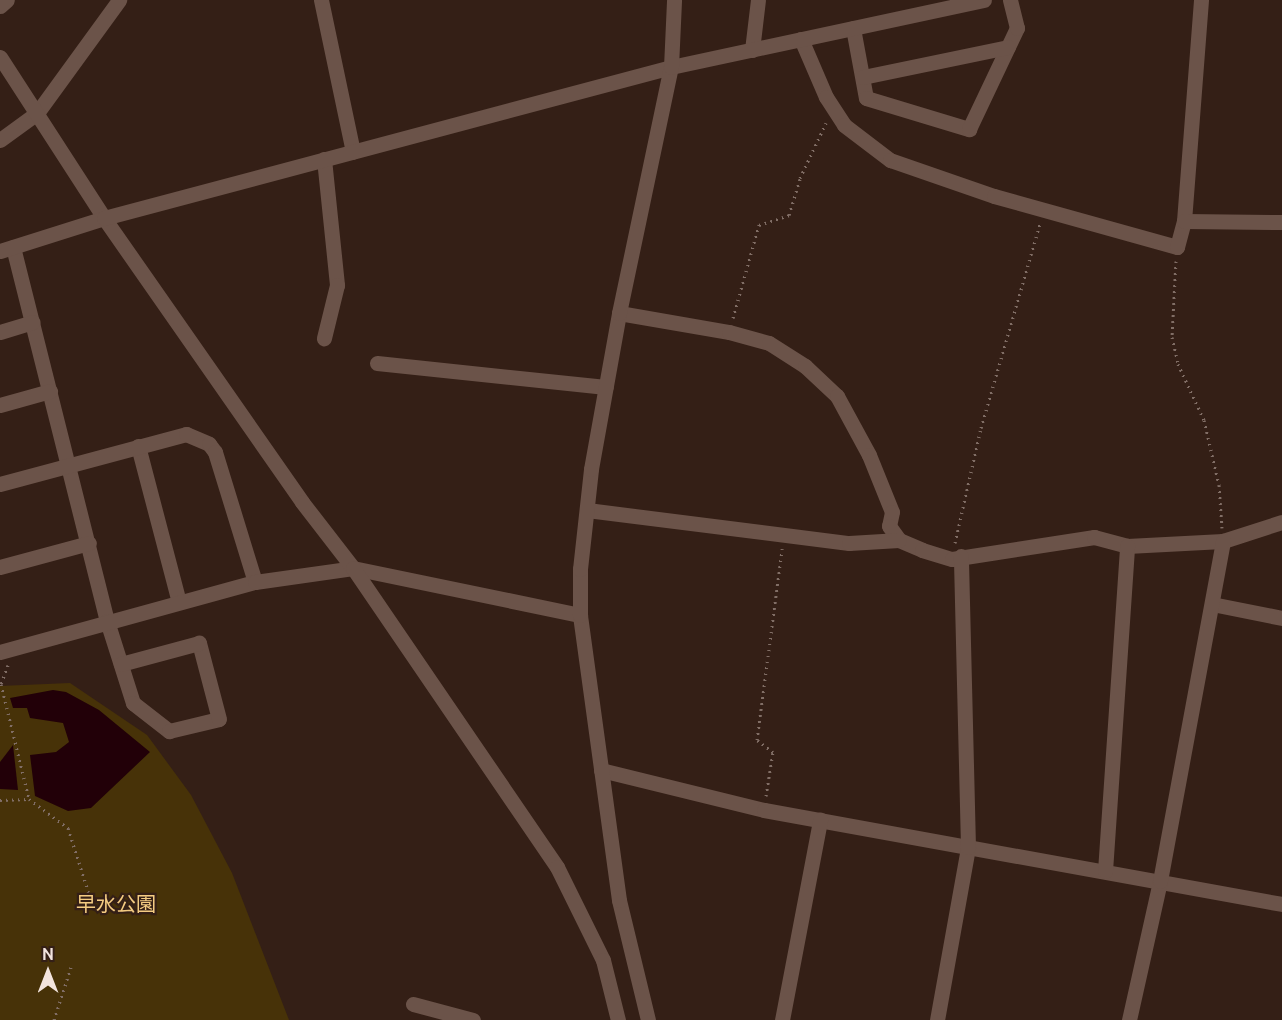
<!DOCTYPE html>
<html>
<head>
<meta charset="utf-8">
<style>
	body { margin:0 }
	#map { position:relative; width:1282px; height:1020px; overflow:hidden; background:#341f16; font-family:Ubuntu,"Noto Sans JP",sans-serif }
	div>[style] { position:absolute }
	.green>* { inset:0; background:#473208 }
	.water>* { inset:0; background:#220008 }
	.path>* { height:3px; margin-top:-1.5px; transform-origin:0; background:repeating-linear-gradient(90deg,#816e66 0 1.5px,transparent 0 6px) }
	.minor>* { height:15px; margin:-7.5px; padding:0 7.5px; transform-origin:7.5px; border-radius:7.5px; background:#6b5349 }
	.tertiary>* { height:15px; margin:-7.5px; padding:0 7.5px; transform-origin:7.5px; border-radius:7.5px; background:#6b5349 }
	span { translate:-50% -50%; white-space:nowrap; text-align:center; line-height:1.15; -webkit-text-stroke:4.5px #341f16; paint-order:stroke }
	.park-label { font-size:20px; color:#f4cb82 }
	.north { position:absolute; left:18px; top:942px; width:60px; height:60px; -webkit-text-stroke:4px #341f16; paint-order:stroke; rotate:0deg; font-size:16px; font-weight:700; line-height:24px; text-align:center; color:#f3e4de }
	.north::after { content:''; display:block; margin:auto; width:21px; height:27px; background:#f3e4de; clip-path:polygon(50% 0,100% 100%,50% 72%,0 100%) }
</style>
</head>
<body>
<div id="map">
	<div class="green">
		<i style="clip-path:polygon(70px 683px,147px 735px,191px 795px,232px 873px,289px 1020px,0 1020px,0 686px)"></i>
	</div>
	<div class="water">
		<i style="clip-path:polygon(53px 690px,66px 692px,99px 710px,150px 752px,91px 808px,68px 811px,35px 796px,30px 755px,56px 752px,69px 742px,63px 723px,30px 718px,27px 708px,13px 708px,10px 698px)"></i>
		<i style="clip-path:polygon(13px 745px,18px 790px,0 789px,0 762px)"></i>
	</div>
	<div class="path">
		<i style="left:1176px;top:261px;width:76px;rotate:93deg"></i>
		<i style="left:1172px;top:337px;width:28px;rotate:77deg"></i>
		<i style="left:1178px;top:364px;width:62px;rotate:65.1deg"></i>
		<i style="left:1204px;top:420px;width:67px;rotate:77deg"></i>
		<i style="left:1219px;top:485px;width:43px;rotate:86deg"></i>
		<i style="left:733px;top:318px;width:97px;rotate:-74.4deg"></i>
		<i style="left:759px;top:225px;width:32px;rotate:-18deg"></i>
		<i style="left:789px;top:215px;width:39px;rotate:-73deg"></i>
		<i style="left:800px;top:178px;width:61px;rotate:-64.7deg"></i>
		<i style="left:955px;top:543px;width:118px;rotate:-77.3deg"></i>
		<i style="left:981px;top:428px;width:212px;rotate:-73.9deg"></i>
		<i style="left:8px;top:665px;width:20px;rotate:110deg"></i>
		<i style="left:1px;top:684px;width:118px;rotate:76.3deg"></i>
		<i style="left:766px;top:796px;width:45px;rotate:-81deg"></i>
		<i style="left:773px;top:752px;width:20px;rotate:-143deg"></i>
		<i style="left:757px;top:740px;width:193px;rotate:-82.5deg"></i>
		<i style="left:0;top:800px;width:29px;rotate:-2deg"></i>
		<i style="left:29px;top:799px;width:49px;rotate:36.6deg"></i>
		<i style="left:68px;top:828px;width:76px;rotate:72.3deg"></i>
		<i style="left:54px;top:1020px;width:56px;rotate:-72.2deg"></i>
	</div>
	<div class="minor">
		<i style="left:321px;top:0;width:155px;rotate:78.1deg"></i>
		<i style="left:0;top:6px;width:9px;rotate:-41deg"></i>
		<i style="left:853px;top:28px;width:71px;rotate:79.5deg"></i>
		<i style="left:866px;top:98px;width:108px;rotate:16.8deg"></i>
		<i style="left:969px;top:129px;width:112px;rotate:-64.6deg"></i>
		<i style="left:1017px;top:28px;width:29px;rotate:-104deg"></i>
		<i style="left:801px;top:39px;width:63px;rotate:66.7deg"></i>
		<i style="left:826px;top:97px;width:33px;rotate:57deg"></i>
		<i style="left:844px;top:125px;width:58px;rotate:37.3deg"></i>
		<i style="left:890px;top:160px;width:110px;rotate:19.1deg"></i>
		<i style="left:994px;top:196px;width:190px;rotate:15.6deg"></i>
		<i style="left:1177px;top:247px;width:27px;rotate:-75deg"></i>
		<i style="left:1184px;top:221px;width:222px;rotate:-85.6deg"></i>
		<i style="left:752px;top:50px;width:50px;rotate:-83.2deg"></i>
		<i style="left:863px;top:77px;width:148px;rotate:-11.7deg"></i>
		<i style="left:0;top:140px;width:46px;rotate:-36.1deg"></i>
		<i style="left:37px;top:113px;width:140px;rotate:-54deg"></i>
		<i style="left:324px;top:159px;width:127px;rotate:84.1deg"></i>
		<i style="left:337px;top:285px;width:55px;rotate:103.8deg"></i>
		<i style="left:1184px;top:221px;width:98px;rotate:0.6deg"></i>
		<i style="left:13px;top:247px;width:386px;rotate:75.9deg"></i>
		<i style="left:107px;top:621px;width:86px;rotate:72.4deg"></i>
		<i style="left:133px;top:703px;width:46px;rotate:37.9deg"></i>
		<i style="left:169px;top:731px;width:51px;rotate:-13.5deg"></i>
		<i style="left:219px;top:719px;width:79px;rotate:-104.7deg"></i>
		<i style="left:199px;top:643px;width:81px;rotate:164.9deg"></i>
		<i style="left:619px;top:313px;width:112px;rotate:9.8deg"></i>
		<i style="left:729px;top:332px;width:41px;rotate:15.4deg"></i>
		<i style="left:769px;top:343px;width:43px;rotate:32.6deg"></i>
		<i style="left:805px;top:366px;width:44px;rotate:43.2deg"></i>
		<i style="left:837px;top:396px;width:67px;rotate:61.5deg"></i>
		<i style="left:869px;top:455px;width:61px;rotate:68deg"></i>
		<i style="left:892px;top:512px;width:14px;rotate:102deg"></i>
		<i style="left:889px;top:526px;width:17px;rotate:54deg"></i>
		<i style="left:899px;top:540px;width:25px;rotate:23deg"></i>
		<i style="left:922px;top:550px;width:31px;rotate:17deg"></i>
		<i style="left:952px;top:559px;width:144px;rotate:-8.8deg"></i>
		<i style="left:1094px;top:537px;width:34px;rotate:15deg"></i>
		<i style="left:1127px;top:546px;width:96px;rotate:-3deg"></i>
		<i style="left:1223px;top:541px;width:62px;rotate:-17.9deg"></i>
		<i style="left:0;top:332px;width:34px;rotate:-17deg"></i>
		<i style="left:377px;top:363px;width:230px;rotate:6deg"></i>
		<i style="left:0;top:405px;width:52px;rotate:-15.6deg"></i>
		<i style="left:138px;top:446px;width:161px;rotate:75.3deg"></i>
		<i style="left:0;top:484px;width:193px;rotate:-15deg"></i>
		<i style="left:186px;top:434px;width:25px;rotate:23deg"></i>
		<i style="left:209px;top:444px;width:10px;rotate:53deg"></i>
		<i style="left:215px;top:452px;width:136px;rotate:72.9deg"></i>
		<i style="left:587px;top:510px;width:264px;rotate:7.2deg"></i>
		<i style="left:849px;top:543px;width:50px;rotate:-3.4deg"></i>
		<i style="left:0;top:567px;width:92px;rotate:-15.1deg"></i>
		<i style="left:1212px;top:604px;width:71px;rotate:11.3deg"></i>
		<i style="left:0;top:652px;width:264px;rotate:-15.4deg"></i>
		<i style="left:255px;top:582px;width:99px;rotate:-8.1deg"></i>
		<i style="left:353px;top:568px;width:232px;rotate:11.7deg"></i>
		<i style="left:601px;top:770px;width:168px;rotate:13.8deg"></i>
		<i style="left:764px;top:810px;width:526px;rotate:10.29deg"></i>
		<i style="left:1105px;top:871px;width:326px;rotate:-86.1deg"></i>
		<i style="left:413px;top:1004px;width:62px;rotate:14.9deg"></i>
		<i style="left:782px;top:1020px;width:204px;rotate:-79.2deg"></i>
		<i style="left:937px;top:1020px;width:176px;rotate:-79.8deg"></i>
		<i style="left:968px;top:847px;width:291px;rotate:-91.4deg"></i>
		<i style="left:1129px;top:1020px;width:142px;rotate:-77.4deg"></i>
		<i style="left:1160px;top:881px;width:346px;rotate:-79.5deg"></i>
	</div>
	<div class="tertiary">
		<i style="left:0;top:57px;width:192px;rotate:57.1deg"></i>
		<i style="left:104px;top:218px;width:346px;rotate:55.1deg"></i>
		<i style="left:302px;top:502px;width:83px;rotate:52.3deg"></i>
		<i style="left:353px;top:568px;width:362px;rotate:55.7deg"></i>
		<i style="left:557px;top:867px;width:104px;rotate:63.7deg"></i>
		<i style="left:603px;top:960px;width:62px;rotate:76deg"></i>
		<i style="left:0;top:251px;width:109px;rotate:-17.6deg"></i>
		<i style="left:104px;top:218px;width:587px;rotate:-14.91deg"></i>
		<i style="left:671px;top:67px;width:320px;rotate:-12.1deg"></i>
		<i style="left:648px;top:1020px;width:123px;rotate:-103.6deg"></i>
		<i style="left:619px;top:900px;width:288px;rotate:-97.8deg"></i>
		<i style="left:580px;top:615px;width:46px;rotate:-90deg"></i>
		<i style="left:580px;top:569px;width:101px;rotate:-83.7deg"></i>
		<i style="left:591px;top:469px;width:158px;rotate:-79.8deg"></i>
		<i style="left:619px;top:313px;width:251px;rotate:-78.1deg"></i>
		<i style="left:671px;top:67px;width:67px;rotate:-87.4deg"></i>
	</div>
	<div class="park-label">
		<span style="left:116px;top:903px">早水公園</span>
	</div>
	<div class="north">N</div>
</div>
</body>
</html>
